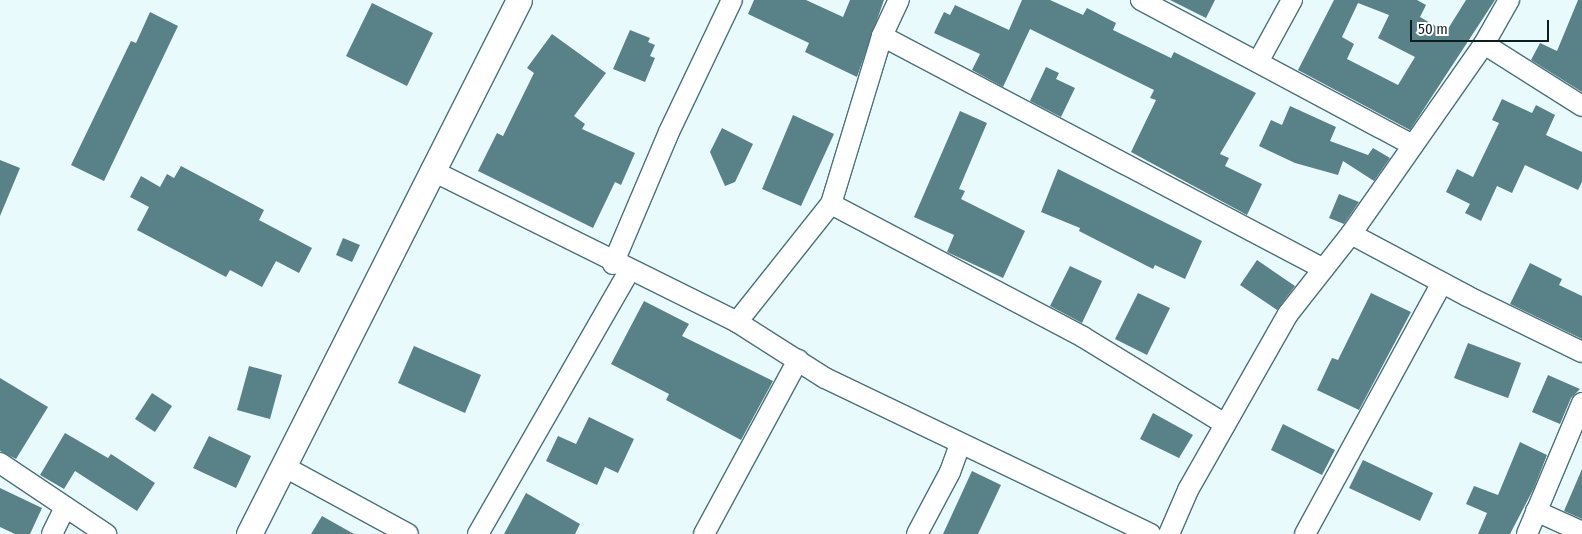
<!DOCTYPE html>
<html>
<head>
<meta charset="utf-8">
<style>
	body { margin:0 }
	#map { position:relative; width:1582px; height:534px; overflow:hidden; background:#e9fafd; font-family:"Fira Sans Condensed",sans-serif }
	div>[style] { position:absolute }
	.building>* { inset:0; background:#598188 }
	.roads { filter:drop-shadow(1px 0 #4a7279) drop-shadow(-1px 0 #4a7279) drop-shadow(0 1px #4a7279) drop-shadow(0 -1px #4a7279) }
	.minor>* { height:20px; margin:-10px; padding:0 10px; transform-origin:10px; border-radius:10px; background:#fff }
	.tertiary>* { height:25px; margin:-12.5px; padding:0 12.5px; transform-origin:12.5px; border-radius:12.5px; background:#fff }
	span { translate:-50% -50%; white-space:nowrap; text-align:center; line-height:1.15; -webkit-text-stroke:4.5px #fff; paint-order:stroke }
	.scale { position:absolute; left:1410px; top:20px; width:139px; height:22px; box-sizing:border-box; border:2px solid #0d1e20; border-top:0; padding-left:6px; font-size:15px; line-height:18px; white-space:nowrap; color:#0d1e20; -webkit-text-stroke:4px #fff; paint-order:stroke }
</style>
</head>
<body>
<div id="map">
	<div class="building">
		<i style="clip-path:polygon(754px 0,806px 0,843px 17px,850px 0,884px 0,857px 77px,805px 52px,809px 43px,748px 14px)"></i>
		<i style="clip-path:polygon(1022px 0,1050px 0,1083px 15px,1087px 8px,1116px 23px,1113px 30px,1171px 58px,1174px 52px,1256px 93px,1220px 154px,1229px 158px,1225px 166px,1262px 184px,1247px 215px,1131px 152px,1156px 100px,1150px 98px,1154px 90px,1030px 29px,1003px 87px,972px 70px,980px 54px,934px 33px,944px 12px,950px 15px,955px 5px,1009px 30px)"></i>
		<i style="clip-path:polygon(1170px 0,1215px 0,1206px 18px)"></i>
		<i style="clip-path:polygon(evenodd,1334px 0,1417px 0,1426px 5px,1420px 17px,1446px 32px,1466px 0,1495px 0,1410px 130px,1298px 70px,1334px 0,1358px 3px,1389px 15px,1378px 38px,1415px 57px,1398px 85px,1347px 59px,1354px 44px,1342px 37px,1358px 3px)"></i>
		<i style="clip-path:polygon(1578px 0,1582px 0,1582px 92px,1531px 60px,1540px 43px,1557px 51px)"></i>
		<i style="clip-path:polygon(372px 3px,433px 33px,407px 86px,346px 56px)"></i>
		<i style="clip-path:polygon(150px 12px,178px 26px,104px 181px,71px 165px,131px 41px,136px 43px)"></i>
		<i style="clip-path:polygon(630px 30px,650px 38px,648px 42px,655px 45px,650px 56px,655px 58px,645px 82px,613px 69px)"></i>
		<i style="clip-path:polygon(552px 34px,606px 73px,574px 116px,585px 124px,582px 129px,635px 153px,621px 185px,615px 182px,593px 228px,478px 171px,497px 133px,503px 136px,534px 73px,527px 68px)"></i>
		<i style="clip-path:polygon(1046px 67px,1059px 73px,1056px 79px,1075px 88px,1061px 117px,1030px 101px)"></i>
		<i style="clip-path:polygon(1502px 99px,1532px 113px,1536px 105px,1555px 115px,1546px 135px,1582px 152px,1582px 182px,1578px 190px,1525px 165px,1512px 193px,1497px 186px,1481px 221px,1465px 213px,1470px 204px,1446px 192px,1457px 169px,1473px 177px,1499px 123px,1492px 120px)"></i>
		<i style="clip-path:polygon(1290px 106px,1336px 127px,1330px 141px,1368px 155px,1373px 148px,1390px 158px,1374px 181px,1343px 161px,1338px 175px,1295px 163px,1259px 146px,1271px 120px,1282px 125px)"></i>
		<i style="clip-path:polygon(960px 111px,987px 123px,959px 189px,965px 191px,961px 199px,1025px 231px,1003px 278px,947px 252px,954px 235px,914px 217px)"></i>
		<i style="clip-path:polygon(793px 115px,834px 134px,801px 206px,762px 189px)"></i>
		<i style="clip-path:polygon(722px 128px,753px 144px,735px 182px,725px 186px,710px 152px)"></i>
		<i style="clip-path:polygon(0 160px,20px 168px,0 216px)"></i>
		<i style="clip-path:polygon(181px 166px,264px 210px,259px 220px,312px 248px,299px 273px,276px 261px,262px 287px,230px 270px,226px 277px,137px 230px,149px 207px,130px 197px,141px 176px,160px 187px,167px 174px,174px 178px)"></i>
		<i style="clip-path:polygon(1058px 169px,1202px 241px,1185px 279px,1155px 265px,1153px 269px,1079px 231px,1080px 228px,1041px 212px)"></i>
		<i style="clip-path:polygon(1339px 194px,1359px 202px,1344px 224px,1329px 218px)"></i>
		<i style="clip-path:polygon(343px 238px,360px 245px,352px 262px,336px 255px)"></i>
		<i style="clip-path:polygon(1257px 260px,1295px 286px,1277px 310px,1240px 285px)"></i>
		<i style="clip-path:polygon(1530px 263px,1562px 279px,1559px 285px,1582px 296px,1582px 339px,1510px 304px)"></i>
		<i style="clip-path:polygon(1070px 266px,1102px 281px,1082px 323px,1050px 306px)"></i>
		<i style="clip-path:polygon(1138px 293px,1170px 308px,1147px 355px,1115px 339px)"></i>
		<i style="clip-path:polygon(1371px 293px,1411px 312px,1359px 410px,1317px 390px,1332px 358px,1338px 360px)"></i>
		<i style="clip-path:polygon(644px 301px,689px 324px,682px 336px,773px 381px,741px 440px,666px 400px,669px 394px,611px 364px)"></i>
		<i style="clip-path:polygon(1468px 343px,1521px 363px,1508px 398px,1454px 378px)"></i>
		<i style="clip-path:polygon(414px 346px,481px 375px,465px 413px,398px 383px)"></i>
		<i style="clip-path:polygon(249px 366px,282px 375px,270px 419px,237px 410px)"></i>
		<i style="clip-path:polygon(1548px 375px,1580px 389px,1571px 398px,1560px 424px,1532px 412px)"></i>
		<i style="clip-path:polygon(0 378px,48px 407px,16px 459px,0 451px)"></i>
		<i style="clip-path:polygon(152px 393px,172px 406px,155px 432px,135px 419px)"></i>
		<i style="clip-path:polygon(1153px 413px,1193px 435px,1179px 458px,1140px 439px)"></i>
		<i style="clip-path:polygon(589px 417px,634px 439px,618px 473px,605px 467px,597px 485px,546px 461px,558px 436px,576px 444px)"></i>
		<i style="clip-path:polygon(1283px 424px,1335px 450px,1322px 475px,1271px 450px)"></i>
		<i style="clip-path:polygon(65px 433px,108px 458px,111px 454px,155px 483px,137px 511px,75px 471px,64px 489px,40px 475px)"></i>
		<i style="clip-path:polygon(209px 436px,251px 456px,236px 488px,193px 468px)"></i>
		<i style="clip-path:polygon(1520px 442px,1547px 455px,1534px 488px,1510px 534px,1478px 534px,1487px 513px,1466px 504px,1474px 486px,1498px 495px)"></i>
		<i style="clip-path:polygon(1363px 460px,1433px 493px,1420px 521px,1349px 488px)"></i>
		<i style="clip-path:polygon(1582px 469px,1582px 519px,1564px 511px)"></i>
		<i style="clip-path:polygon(972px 471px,1001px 485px,978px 534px,943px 534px)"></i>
		<i style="clip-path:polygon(0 488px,42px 508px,30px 534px,15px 534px,0 527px)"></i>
		<i style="clip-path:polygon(526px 493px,580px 524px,575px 534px,504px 534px)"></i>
		<i style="clip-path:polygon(322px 516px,354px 534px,311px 534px)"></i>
	</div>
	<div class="roads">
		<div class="minor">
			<i style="left:1141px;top:0;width:308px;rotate:28.1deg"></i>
			<i style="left:882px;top:36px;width:499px;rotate:27.8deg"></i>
			<i style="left:1484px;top:44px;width:116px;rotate:32.3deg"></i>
			<i style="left:1258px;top:62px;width:71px;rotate:-61.3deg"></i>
			<i style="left:431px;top:170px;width:342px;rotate:26.4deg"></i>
			<i style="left:737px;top:322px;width:104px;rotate:32.5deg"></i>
			<i style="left:825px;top:378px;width:361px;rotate:25.6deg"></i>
			<i style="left:831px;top:204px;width:285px;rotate:27.8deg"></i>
			<i style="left:1083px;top:337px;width:167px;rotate:31.5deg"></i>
			<i style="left:1351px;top:234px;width:132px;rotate:28.1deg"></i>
			<i style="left:1467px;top:296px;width:128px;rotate:26deg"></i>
			<i style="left:613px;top:264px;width:143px;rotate:-67deg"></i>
			<i style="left:669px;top:132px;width:146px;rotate:-64.5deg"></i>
			<i style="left:737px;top:322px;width:151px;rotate:-51.5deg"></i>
			<i style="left:831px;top:204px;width:176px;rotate:-73.1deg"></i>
			<i style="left:882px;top:36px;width:40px;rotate:-65deg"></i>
			<i style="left:0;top:463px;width:128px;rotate:33.8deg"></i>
			<i style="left:285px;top:467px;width:140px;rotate:28.6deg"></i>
			<i style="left:1536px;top:511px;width:51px;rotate:24.5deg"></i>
			<i style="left:52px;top:534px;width:30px;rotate:-64deg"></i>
			<i style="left:478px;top:534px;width:303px;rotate:-60.1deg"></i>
			<i style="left:704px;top:534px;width:198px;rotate:-61.6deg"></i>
			<i style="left:917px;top:534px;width:70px;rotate:-62deg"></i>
			<i style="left:950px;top:472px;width:29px;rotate:-70deg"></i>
			<i style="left:1169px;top:534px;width:48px;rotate:-66.6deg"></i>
			<i style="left:1188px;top:490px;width:202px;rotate:-60.4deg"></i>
			<i style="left:1288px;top:314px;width:102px;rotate:-51.8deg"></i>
			<i style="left:1351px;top:234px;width:232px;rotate:-55deg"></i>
			<i style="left:1484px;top:44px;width:51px;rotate:-60.4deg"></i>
			<i style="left:1305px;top:534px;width:286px;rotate:-61.4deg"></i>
			<i style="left:1527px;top:534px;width:142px;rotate:-67.2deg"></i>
		</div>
		<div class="tertiary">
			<i style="left:249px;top:534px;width:598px;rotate:-63.18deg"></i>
		</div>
	</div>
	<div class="scale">50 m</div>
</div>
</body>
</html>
